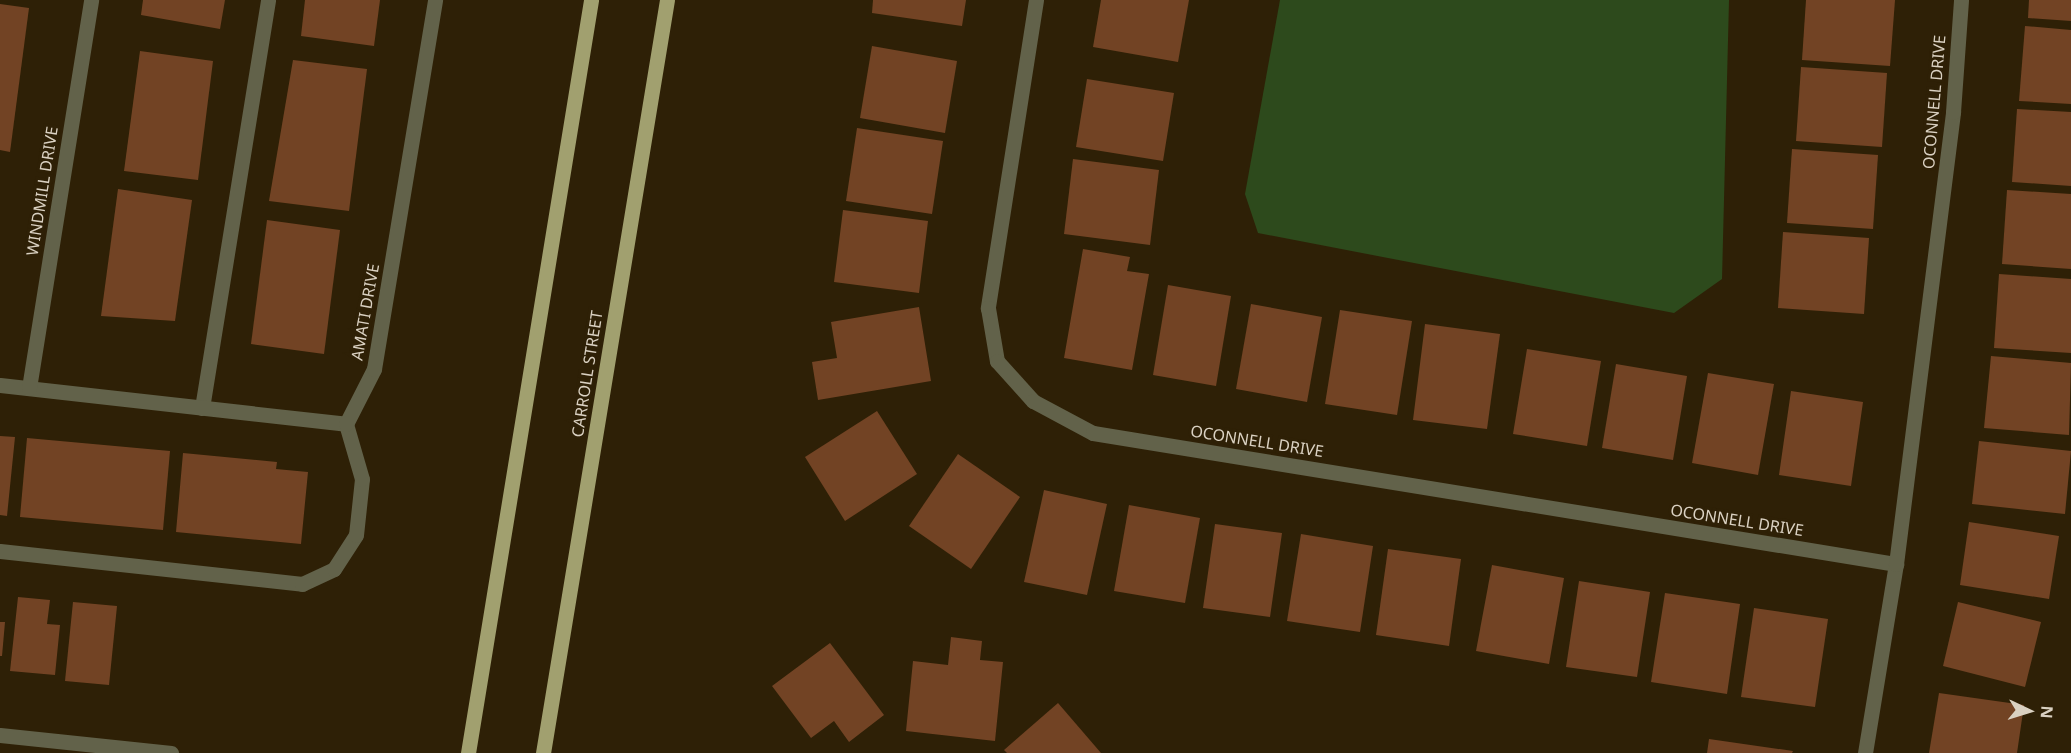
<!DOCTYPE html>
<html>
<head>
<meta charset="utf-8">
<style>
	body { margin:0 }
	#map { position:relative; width:2071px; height:753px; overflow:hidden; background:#2e2006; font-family:"Noto Sans",sans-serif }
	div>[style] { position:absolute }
	.water>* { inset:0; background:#2d4a1c }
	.building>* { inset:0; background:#724324 }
	.lane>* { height:15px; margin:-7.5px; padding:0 7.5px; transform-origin:7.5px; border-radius:7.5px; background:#62624a }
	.street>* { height:15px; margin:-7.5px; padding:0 7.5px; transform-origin:7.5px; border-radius:7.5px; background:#62624a }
	.primary>* { height:15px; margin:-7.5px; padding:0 7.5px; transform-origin:7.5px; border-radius:7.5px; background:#a1a06f }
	span { translate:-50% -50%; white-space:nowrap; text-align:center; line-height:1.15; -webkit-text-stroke:6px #2e2006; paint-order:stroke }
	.street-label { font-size:16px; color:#dad1c2 }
	.north { position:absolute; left:1999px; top:681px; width:60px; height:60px; -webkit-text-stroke:4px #2e2006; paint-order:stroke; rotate:94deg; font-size:16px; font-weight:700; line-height:24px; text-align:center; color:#dad1c2 }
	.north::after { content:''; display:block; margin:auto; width:21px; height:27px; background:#dad1c2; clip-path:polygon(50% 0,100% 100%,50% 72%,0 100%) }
</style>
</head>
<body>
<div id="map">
	<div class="water">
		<i style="clip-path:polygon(1280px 0,1729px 0,1722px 279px,1674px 313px,1258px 233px,1245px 194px)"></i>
	</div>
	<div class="building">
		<i style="clip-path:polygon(143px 0,225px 0,220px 29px,141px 15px)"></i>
		<i style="clip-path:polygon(305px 0,380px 0,374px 46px,301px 36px)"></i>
		<i style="clip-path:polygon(873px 0,966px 0,962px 26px,872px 13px)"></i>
		<i style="clip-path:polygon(1101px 0,1189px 0,1178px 62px,1093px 47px)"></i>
		<i style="clip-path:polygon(1806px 0,1895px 0,1890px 66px,1802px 60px)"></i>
		<i style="clip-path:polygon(2029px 0,2071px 0,2071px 21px,2028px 18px)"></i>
		<i style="clip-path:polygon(0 4px,29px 8px,10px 152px,0 150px)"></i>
		<i style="clip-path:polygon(2025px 26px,2071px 30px,2071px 104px,2019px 101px)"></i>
		<i style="clip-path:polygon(872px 46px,957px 61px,945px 133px,860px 118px)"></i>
		<i style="clip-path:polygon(140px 51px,213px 61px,198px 180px,124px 171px)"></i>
		<i style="clip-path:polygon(293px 60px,367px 69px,349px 211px,269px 201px)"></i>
		<i style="clip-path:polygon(1801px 67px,1887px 73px,1882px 147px,1796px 141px)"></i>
		<i style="clip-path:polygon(1087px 79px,1174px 93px,1163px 161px,1076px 147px)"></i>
		<i style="clip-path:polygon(2017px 109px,2071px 112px,2071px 186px,2012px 182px)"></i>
		<i style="clip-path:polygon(857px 128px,943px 141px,932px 214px,846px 201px)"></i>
		<i style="clip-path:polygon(1792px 149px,1878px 155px,1873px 229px,1787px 223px)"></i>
		<i style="clip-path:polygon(1073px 159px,1159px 170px,1150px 245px,1064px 234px)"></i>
		<i style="clip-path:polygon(118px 189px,192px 200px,175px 321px,101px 316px)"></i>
		<i style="clip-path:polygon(2007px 190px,2071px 194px,2071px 269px,2002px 264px)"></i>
		<i style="clip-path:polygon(843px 210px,928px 221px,919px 293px,834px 282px)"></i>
		<i style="clip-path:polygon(267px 220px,340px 230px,324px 354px,251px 344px)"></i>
		<i style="clip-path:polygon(1783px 232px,1869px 238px,1864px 314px,1778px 308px)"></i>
		<i style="clip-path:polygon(1083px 249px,1130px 257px,1127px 271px,1149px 274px,1132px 370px,1064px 358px)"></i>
		<i style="clip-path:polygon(1999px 274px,2071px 279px,2071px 353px,1994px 348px)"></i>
		<i style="clip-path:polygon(1168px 285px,1231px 296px,1216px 386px,1153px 375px)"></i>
		<i style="clip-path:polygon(1251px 304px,1322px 317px,1307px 402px,1236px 389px)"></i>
		<i style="clip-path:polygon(919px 307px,931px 381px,818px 400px,812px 362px,837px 358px,831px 322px)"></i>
		<i style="clip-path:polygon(1340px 310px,1412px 321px,1397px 415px,1325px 404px)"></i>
		<i style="clip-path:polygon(1425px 324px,1500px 334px,1487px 429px,1413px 420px)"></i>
		<i style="clip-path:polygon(1527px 349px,1601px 361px,1587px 446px,1513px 434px)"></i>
		<i style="clip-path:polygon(1991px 356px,2071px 363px,2069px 435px,1984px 428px)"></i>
		<i style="clip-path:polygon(1616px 364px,1687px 376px,1673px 460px,1602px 448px)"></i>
		<i style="clip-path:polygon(1708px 373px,1774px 384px,1758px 475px,1692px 463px)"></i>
		<i style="clip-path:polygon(1791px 391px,1863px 402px,1851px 486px,1779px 475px)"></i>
		<i style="clip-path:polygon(877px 411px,917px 474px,845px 521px,805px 457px)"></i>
		<i style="clip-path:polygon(0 436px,15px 437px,7px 516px,0 515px)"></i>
		<i style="clip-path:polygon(27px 438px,170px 451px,163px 530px,20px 517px)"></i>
		<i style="clip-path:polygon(1979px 441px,2071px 451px,2065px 514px,1972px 504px)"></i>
		<i style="clip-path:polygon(183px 453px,277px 462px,276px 469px,308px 472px,301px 544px,176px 532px)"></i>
		<i style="clip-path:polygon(958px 454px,1020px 497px,971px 569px,909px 526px)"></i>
		<i style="clip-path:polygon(1044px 490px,1107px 504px,1087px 595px,1024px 582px)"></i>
		<i style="clip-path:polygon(1129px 505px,1200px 518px,1185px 603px,1114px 591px)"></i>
		<i style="clip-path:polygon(1969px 522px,2059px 536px,2049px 599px,1960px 585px)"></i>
		<i style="clip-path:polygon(1215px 524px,1282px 533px,1270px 617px,1203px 608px)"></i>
		<i style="clip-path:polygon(1301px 534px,1373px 546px,1360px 632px,1287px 621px)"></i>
		<i style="clip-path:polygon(1388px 549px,1461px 559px,1449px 646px,1376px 635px)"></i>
		<i style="clip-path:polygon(1492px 565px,1564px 578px,1549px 664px,1476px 651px)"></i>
		<i style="clip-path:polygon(1579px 581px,1650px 592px,1637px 677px,1566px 667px)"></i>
		<i style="clip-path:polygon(1665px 593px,1740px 604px,1727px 694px,1651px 682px)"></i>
		<i style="clip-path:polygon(18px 597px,50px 600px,47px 624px,60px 625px,55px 675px,10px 671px)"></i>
		<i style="clip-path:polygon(73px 602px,117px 606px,109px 685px,65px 681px)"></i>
		<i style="clip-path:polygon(1958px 602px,2041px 622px,2025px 687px,1943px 666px)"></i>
		<i style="clip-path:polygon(1754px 608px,1828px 619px,1815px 707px,1741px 697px)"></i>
		<i style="clip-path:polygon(0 622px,5px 622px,2px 656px,0 656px)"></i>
		<i style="clip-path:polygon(951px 637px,982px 641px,980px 660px,1003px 662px,995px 741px,906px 731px,913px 661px,948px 665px)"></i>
		<i style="clip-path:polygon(830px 643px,884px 715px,849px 742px,834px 721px,811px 738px,772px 686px)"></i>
		<i style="clip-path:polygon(1939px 693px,2024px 705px,2017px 753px,1929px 753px)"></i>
		<i style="clip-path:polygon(1058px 703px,1101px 753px,1007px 753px,1004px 750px)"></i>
		<i style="clip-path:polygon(1709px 739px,1793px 751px,1792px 753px,1707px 753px)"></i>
	</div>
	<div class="lane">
		<i style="left:202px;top:408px;width:413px;rotate:-80.8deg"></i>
		<i style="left:0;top:551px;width:304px;rotate:6.2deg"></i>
		<i style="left:302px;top:584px;width:35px;rotate:-25deg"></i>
		<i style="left:334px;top:569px;width:40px;rotate:-57.1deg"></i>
		<i style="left:356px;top:535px;width:56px;rotate:-83.9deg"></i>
		<i style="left:362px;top:479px;width:57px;rotate:-106.2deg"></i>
	</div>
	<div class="street">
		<i style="left:1036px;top:0;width:312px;rotate:98.9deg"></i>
		<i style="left:988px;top:308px;width:54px;rotate:80.4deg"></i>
		<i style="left:997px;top:361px;width:54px;rotate:48deg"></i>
		<i style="left:1033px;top:401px;width:68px;rotate:28.1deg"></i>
		<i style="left:1093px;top:433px;width:814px;rotate:9.27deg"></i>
		<i style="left:0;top:385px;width:348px;rotate:6.4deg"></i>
		<i style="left:346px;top:424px;width:62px;rotate:-63deg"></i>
		<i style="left:374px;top:369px;width:374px;rotate:-80.6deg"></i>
		<i style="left:29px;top:388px;width:393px;rotate:-80.9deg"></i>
		<i style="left:0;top:735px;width:172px;rotate:6deg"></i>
		<i style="left:1865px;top:753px;width:192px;rotate:-80.7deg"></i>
		<i style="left:1896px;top:564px;width:456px;rotate:-82.8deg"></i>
		<i style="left:1953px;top:112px;width:112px;rotate:-85.9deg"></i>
	</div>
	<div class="primary">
		<i style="left:468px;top:753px;width:763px;rotate:-80.72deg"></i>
		<i style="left:543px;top:753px;width:763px;rotate:-80.65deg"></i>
	</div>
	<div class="street-label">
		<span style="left:1934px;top:102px;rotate:-85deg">OCONNELL DRIVE</span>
		<span style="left:42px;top:191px;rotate:-81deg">WINDMILL DRIVE</span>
		<span style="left:365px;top:312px;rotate:-80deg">AMATI DRIVE</span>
		<span style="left:587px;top:374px;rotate:-81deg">CARROLL STREET</span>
		<span style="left:1257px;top:441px;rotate:9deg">OCONNELL DRIVE</span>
		<span style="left:1737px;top:520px;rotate:9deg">OCONNELL DRIVE</span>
	</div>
	<div class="north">N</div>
</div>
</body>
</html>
